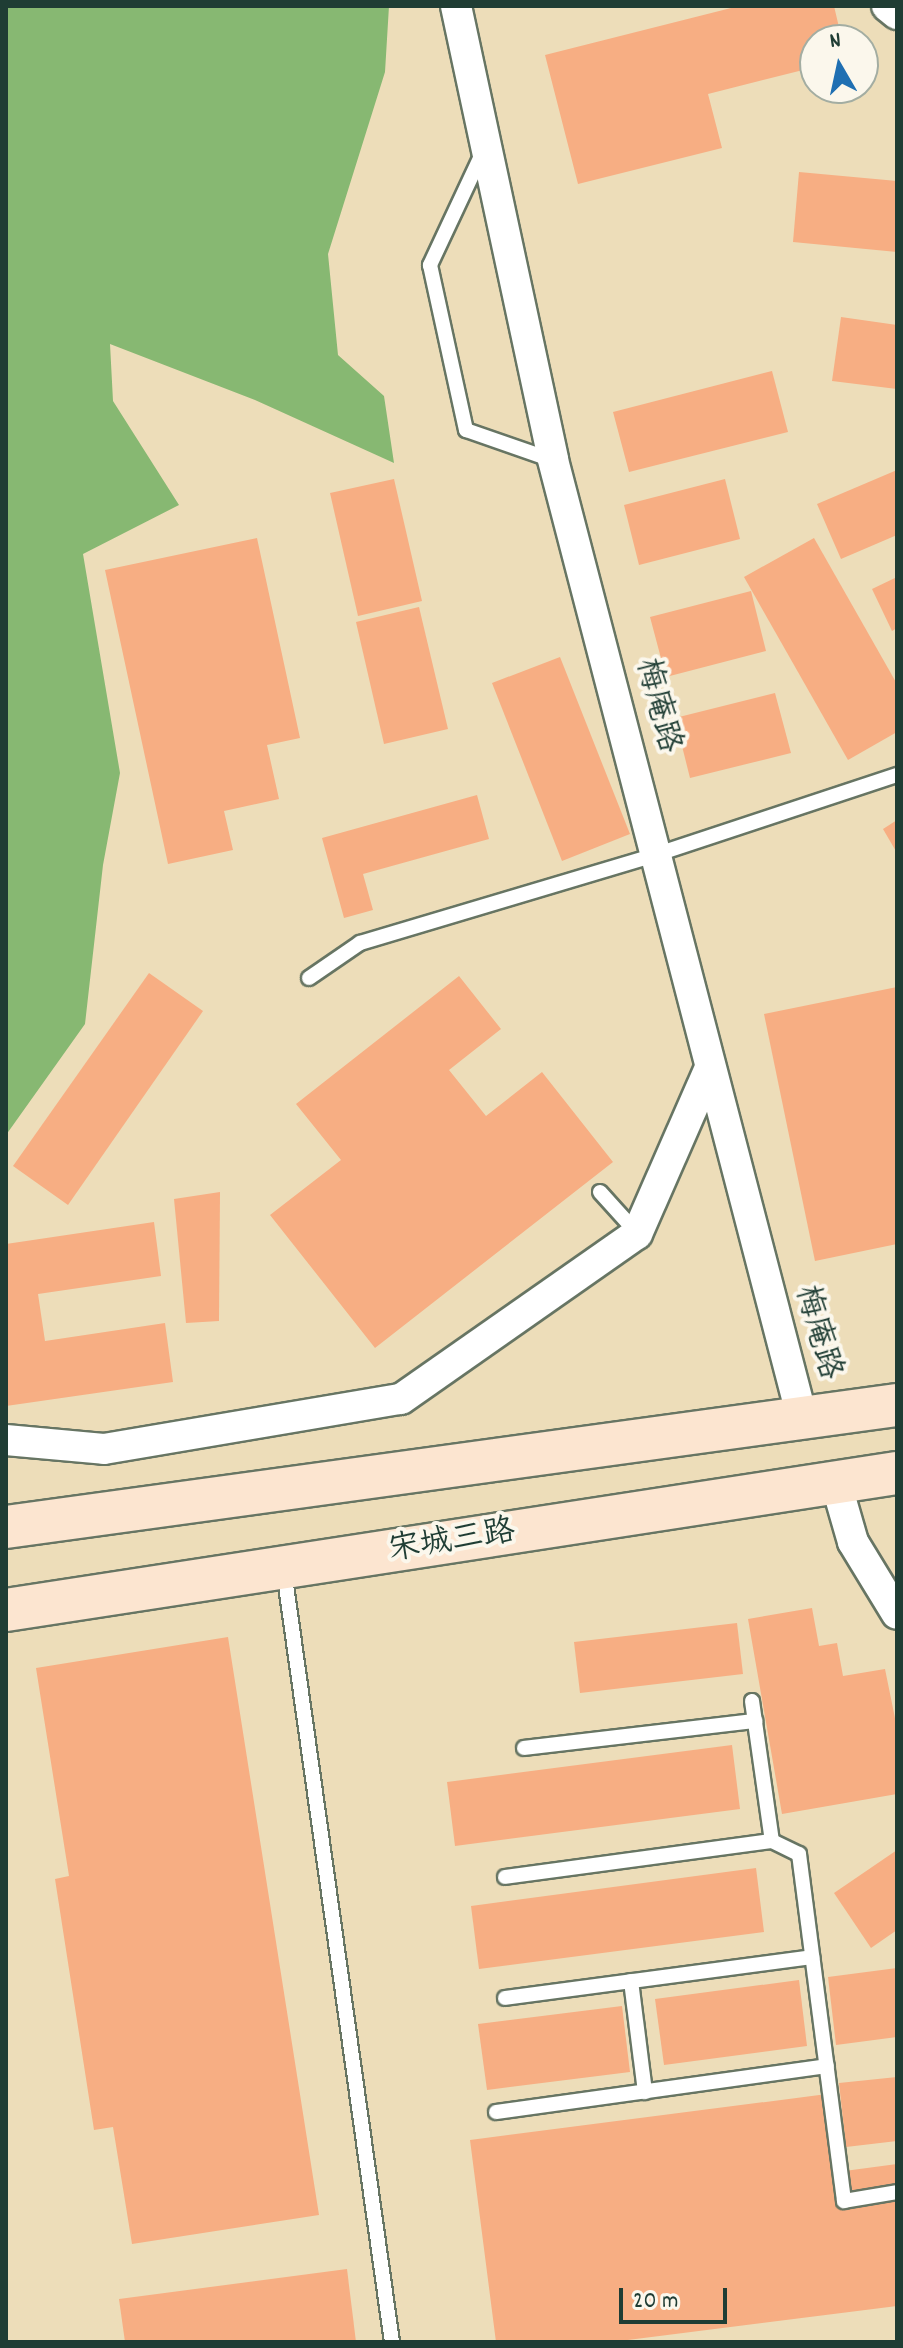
<!DOCTYPE html>
<html>
<head>
<meta charset="utf-8">
<style>
	body { margin:0 }
	#map { position:relative; width:903px; height:2348px; overflow:hidden; background:#edddb9; font-family:Dekko,"LXGW WenKai TC",sans-serif }
	div>[style] { position:absolute }
	.forest>* { inset:0; background:#87b872 }
	.building>* { inset:0; background:#f7ae83 }
	.roads { filter:drop-shadow(2px 0 #677563) drop-shadow(-2px 0 #677563) drop-shadow(0 2px #677563) drop-shadow(0 -2px #677563) }
	.service>* { height:14px; margin:-7px; padding:0 7px; transform-origin:7px; border-radius:7px; background:#fff }
	.minor>* { height:30px; margin:-15px; padding:0 15px; transform-origin:15px; border-radius:15px; background:#fff }
	.secondary>* { height:42px; margin:-21px; padding:0 21px; transform-origin:21px; border-radius:21px; background:#fce5d0 }
	span { translate:-50% -50%; white-space:nowrap; text-align:center; line-height:1.15; -webkit-text-stroke:8px #fbf7ec; paint-order:stroke }
	.street-label { font-size:32px; color:#1f3d34 }
	.frame { position:absolute; inset:0; border:8px solid #1f3d34; pointer-events:none }
	.north { position:absolute; left:799px; top:24px; width:80px; height:80px; box-sizing:border-box; background:#fbf7ec; border:2px solid #a3ada2; border-radius:50%; rotate:351deg; font-size:22px; font-weight:700; line-height:32px; text-align:center; color:#1f3d34 }
	.north::after { content:''; display:block; margin:auto; width:28px; height:36px; background:#1f6fb2; clip-path:polygon(50% 0,100% 100%,50% 72%,0 100%) }
	.scale { position:absolute; left:619px; top:2288px; width:108px; height:36px; box-sizing:border-box; border:4px solid #1f3d34; border-top:0; padding-left:10px; font-size:24px; line-height:28px; white-space:nowrap; color:#1f3d34; -webkit-text-stroke:6px #fbf7ec; paint-order:stroke }
</style>
</head>
<body>
<div id="map">
	<div class="forest">
		<i style="clip-path:polygon(6px 6px,389px 6px,385px 72px,328px 254px,338px 355px,384px 396px,394px 463px,255px 400px,110px 344px,113px 401px,179px 505px,83px 554px,120px 773px,103px 865px,85px 1024px,6px 1135px)"></i>
	</div>
	<div class="building">
		<i style="clip-path:polygon(739px 6px,834px 6px,842px 40px,815px 40px,815px 67px,708px 94px,722px 148px,578px 184px,545px 55px)"></i>
		<i style="clip-path:polygon(799px 172px,897px 181px,897px 252px,793px 242px)"></i>
		<i style="clip-path:polygon(841px 317px,897px 325px,897px 389px,832px 381px)"></i>
		<i style="clip-path:polygon(772px 371px,788px 432px,629px 472px,613px 412px)"></i>
		<i style="clip-path:polygon(897px 470px,897px 535px,841px 559px,817px 504px)"></i>
		<i style="clip-path:polygon(394px 479px,422px 601px,358px 616px,330px 493px)"></i>
		<i style="clip-path:polygon(725px 479px,740px 539px,639px 565px,624px 505px)"></i>
		<i style="clip-path:polygon(257px 538px,300px 738px,267px 745px,279px 799px,224px 811px,233px 850px,168px 864px,105px 570px)"></i>
		<i style="clip-path:polygon(814px 538px,897px 684px,897px 732px,848px 760px,744px 577px)"></i>
		<i style="clip-path:polygon(897px 577px,897px 628px,892px 631px,872px 589px)"></i>
		<i style="clip-path:polygon(751px 591px,766px 651px,666px 677px,650px 617px)"></i>
		<i style="clip-path:polygon(419px 607px,448px 729px,384px 744px,356px 622px)"></i>
		<i style="clip-path:polygon(560px 657px,630px 834px,562px 861px,492px 683px)"></i>
		<i style="clip-path:polygon(775px 693px,791px 753px,690px 778px,675px 718px)"></i>
		<i style="clip-path:polygon(477px 795px,489px 839px,363px 874px,373px 910px,344px 918px,322px 838px)"></i>
		<i style="clip-path:polygon(897px 820px,897px 853px,883px 829px)"></i>
		<i style="clip-path:polygon(149px 973px,203px 1011px,68px 1205px,13px 1166px)"></i>
		<i style="clip-path:polygon(459px 976px,501px 1029px,449px 1070px,486px 1116px,542px 1072px,613px 1162px,375px 1348px,270px 1215px,341px 1160px,296px 1104px)"></i>
		<i style="clip-path:polygon(897px 987px,897px 1244px,815px 1261px,764px 1014px)"></i>
		<i style="clip-path:polygon(220px 1192px,219px 1321px,186px 1323px,174px 1199px)"></i>
		<i style="clip-path:polygon(154px 1222px,161px 1276px,38px 1294px,45px 1341px,165px 1323px,173px 1382px,6px 1406px,6px 1244px)"></i>
		<i style="clip-path:polygon(812px 1608px,819px 1646px,837px 1643px,843px 1676px,885px 1669px,897px 1728px,897px 1794px,782px 1814px,748px 1619px)"></i>
		<i style="clip-path:polygon(737px 1623px,743px 1674px,580px 1693px,574px 1642px)"></i>
		<i style="clip-path:polygon(228px 1637px,319px 2215px,132px 2244px,113px 2127px,94px 2130px,55px 1879px,69px 1876px,36px 1668px)"></i>
		<i style="clip-path:polygon(732px 1745px,740px 1809px,455px 1846px,447px 1782px)"></i>
		<i style="clip-path:polygon(897px 1850px,897px 1930px,871px 1948px,834px 1893px)"></i>
		<i style="clip-path:polygon(756px 1868px,764px 1932px,479px 1969px,471px 1906px)"></i>
		<i style="clip-path:polygon(897px 1968px,897px 2037px,836px 2045px,828px 1977px)"></i>
		<i style="clip-path:polygon(799px 1980px,807px 2046px,664px 2065px,655px 1999px)"></i>
		<i style="clip-path:polygon(622px 2006px,630px 2072px,487px 2090px,478px 2024px)"></i>
		<i style="clip-path:polygon(897px 2077px,897px 2141px,846px 2147px,839px 2083px)"></i>
		<i style="clip-path:polygon(827px 2094px,837px 2172px,897px 2164px,897px 2306px,612px 2342px,496px 2342px,470px 2140px)"></i>
		<i style="clip-path:polygon(347px 2269px,356px 2342px,125px 2342px,119px 2299px)"></i>
	</div>
	<div class="roads">
		<div class="service">
			<i style="left:482px;top:154px;width:123px;rotate:115.1deg"></i>
			<i style="left:430px;top:265px;width:169px;rotate:77.7deg"></i>
			<i style="left:466px;top:430px;width:91px;rotate:19.2deg"></i>
			<i style="left:309px;top:978px;width:62px;rotate:-34.5deg"></i>
			<i style="left:360px;top:943px;width:311px;rotate:-16.6deg"></i>
			<i style="left:658px;top:854px;width:252px;rotate:-18.3deg"></i>
			<i style="left:600px;top:1192px;width:55px;rotate:47.9deg"></i>
			<i style="left:284px;top:1571px;width:779px;rotate:82.03deg"></i>
			<i style="left:752px;top:1701px;width:141px;rotate:81.9deg"></i>
			<i style="left:772px;top:1841px;width:30px;rotate:26deg"></i>
			<i style="left:799px;top:1854px;width:350px;rotate:82.6deg"></i>
			<i style="left:844px;top:2201px;width:54px;rotate:-9.6deg"></i>
			<i style="left:524px;top:1748px;width:233px;rotate:-6.7deg"></i>
			<i style="left:505px;top:1877px;width:269px;rotate:-7.7deg"></i>
			<i style="left:631px;top:1981px;width:112px;rotate:82.8deg"></i>
			<i style="left:505px;top:1998px;width:310px;rotate:-7.6deg"></i>
			<i style="left:496px;top:2112px;width:334px;rotate:-7.9deg"></i>
		</div>
		<div class="minor">
			<i style="left:456px;top:6px;width:464px;rotate:77.9deg"></i>
			<i style="left:553px;top:460px;width:993px;rotate:75.42deg"></i>
			<i style="left:887px;top:6px;width:13px;rotate:39deg"></i>
			<i style="left:6px;top:1440px;width:98px;rotate:5.2deg"></i>
			<i style="left:104px;top:1449px;width:301px;rotate:-9.6deg"></i>
			<i style="left:401px;top:1399px;width:288px;rotate:-35deg"></i>
			<i style="left:637px;top:1234px;width:181px;rotate:-66.3deg"></i>
			<i style="left:836px;top:1483px;width:61px;rotate:73.9deg"></i>
			<i style="left:853px;top:1542px;width:84px;rotate:58.6deg"></i>
		</div>
		<div class="secondary">
			<i style="left:6px;top:1527px;width:899px;rotate:-7.8deg"></i>
			<i style="left:6px;top:1610px;width:901px;rotate:-8.74deg"></i>
		</div>
	</div>
	<div class="street-label">
		<span style="left:656px;top:706px;rotate:75deg">梅庵路</span>
		<span style="left:816px;top:1333px;rotate:74deg">梅庵路</span>
		<span style="left:452px;top:1543px;rotate:-9deg">宋城三路</span>
	</div>
	<div class="frame"></div>
	<div class="north">N</div>
	<div class="scale">20 m</div>
</div>
</body>
</html>
